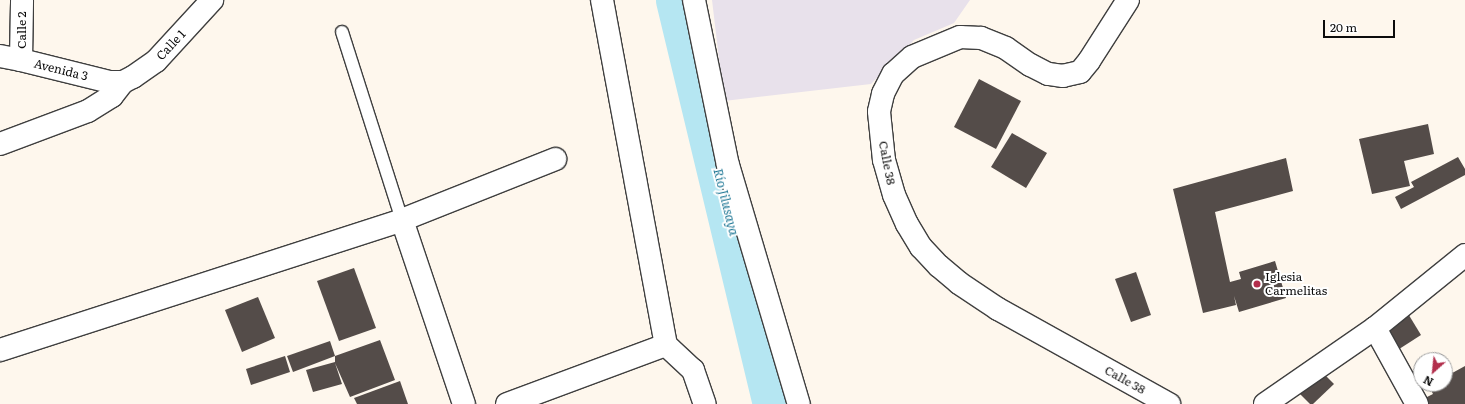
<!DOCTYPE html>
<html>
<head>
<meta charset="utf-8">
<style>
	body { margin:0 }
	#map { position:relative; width:1465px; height:404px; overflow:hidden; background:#fef7ed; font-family:Literata,serif }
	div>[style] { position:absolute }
	.industrial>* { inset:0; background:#e8e1eb }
	.river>* { height:43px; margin:-21.5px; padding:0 21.5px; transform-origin:21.5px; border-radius:21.5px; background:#b5e6f2 }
	.building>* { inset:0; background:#544c49 }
	.roads { filter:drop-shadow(1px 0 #3f3f3f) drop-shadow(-1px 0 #3f3f3f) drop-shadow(0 1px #3f3f3f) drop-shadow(0 -1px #3f3f3f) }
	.service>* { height:12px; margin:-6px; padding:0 6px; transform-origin:6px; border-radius:6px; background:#fff }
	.minor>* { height:22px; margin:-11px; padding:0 11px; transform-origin:11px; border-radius:11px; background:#fff }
	.dots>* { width:11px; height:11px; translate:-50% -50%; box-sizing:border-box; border:2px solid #fff; border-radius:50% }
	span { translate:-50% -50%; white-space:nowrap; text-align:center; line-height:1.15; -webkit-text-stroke:4px #fff; paint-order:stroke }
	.street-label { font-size:12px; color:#0c0c0c }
	.poi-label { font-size:12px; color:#0c0c0c }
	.left { translate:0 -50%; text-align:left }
	.water-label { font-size:13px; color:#1e7795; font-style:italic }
	.north { position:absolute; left:1413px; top:352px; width:40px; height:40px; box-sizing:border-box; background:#fff; border:1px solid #9e9e9e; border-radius:50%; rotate:207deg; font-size:11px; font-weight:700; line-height:16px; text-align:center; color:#0c0c0c }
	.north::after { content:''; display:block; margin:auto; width:14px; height:18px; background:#b22e4c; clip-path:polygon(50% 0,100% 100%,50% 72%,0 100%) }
	.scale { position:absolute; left:1323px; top:20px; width:72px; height:18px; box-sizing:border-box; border:2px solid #0c0c0c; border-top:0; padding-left:5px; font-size:12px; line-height:14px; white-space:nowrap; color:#0c0c0c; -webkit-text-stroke:3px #fff; paint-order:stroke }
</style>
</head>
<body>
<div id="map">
	<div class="industrial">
		<i style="clip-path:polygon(712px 0,970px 0,954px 23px,914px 40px,871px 84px,724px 101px)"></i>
	</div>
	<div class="river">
		<i style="left:677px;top:0;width:415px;rotate:76.5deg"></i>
	</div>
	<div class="building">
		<i style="clip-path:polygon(979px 79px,1021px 101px,996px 149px,954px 127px)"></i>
		<i style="clip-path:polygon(1428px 124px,1434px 154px,1404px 161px,1410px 186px,1372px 194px,1359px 139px)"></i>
		<i style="clip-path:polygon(1012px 133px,1047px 153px,1026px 188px,991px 167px)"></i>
		<i style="clip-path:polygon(1458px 157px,1465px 169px,1465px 175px,1401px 209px,1395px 197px,1414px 187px,1411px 182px)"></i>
		<i style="clip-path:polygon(1286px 158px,1293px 191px,1215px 212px,1230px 282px,1241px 279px,1239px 272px,1275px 261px,1286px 298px,1239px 312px,1234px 296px,1236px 305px,1203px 313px,1173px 189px)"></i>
		<i style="clip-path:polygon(354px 268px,376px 328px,339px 341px,317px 281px)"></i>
		<i style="clip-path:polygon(1136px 272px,1151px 315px,1131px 322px,1115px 279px)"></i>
		<i style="clip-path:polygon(258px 297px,275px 338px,242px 352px,225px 310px)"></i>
		<i style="clip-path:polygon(1407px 312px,1421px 335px,1393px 353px,1379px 329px)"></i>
		<i style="clip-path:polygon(380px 340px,395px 380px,350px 397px,335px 363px,342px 384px,313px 392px,306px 370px,335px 362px,335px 356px)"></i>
		<i style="clip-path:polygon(330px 341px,335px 356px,293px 372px,287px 356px)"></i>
		<i style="clip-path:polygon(285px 356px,290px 372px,251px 385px,246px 369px)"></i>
		<i style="clip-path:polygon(1465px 366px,1465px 404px,1423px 404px,1421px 400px,1433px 394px,1429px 386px,1433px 384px,1445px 384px,1445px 377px)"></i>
		<i style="clip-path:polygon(1321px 371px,1334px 384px,1313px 404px,1310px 404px,1299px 393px)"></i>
		<i style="clip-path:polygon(400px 381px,408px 404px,357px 404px,354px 398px)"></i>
	</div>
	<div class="roads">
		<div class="service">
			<i style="left:342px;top:32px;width:197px;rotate:72.3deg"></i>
		</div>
		<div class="minor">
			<i style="left:602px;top:0;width:351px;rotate:79.5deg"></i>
			<i style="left:666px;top:345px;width:37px;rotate:43deg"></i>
			<i style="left:693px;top:370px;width:36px;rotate:71deg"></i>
			<i style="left:694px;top:0;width:168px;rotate:78.4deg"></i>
			<i style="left:728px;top:165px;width:249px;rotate:73.5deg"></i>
			<i style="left:1128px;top:0;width:72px;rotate:122.6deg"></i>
			<i style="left:1089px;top:61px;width:14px;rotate:129deg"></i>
			<i style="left:1080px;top:72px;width:17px;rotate:167deg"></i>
			<i style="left:1063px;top:76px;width:15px;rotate:-172deg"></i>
			<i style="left:1048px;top:74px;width:20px;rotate:-153deg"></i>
			<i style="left:1030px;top:65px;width:29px;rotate:-145deg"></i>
			<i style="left:1006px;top:48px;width:27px;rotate:-158deg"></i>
			<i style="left:981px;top:38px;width:21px;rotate:-177deg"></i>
			<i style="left:960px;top:37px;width:52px;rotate:157.4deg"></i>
			<i style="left:912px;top:57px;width:25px;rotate:138deg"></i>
			<i style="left:893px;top:74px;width:22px;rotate:117deg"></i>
			<i style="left:883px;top:94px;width:18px;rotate:103deg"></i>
			<i style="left:879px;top:112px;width:48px;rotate:84.1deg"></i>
			<i style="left:884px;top:160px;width:36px;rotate:74deg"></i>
			<i style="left:894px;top:195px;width:32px;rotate:66deg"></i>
			<i style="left:907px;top:224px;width:27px;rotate:59deg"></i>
			<i style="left:921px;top:247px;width:26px;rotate:47deg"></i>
			<i style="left:939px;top:266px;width:26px;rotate:40deg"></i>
			<i style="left:959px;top:283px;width:47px;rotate:33.7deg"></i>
			<i style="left:998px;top:309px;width:196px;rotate:29.1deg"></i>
			<i style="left:0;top:56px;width:21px;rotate:11deg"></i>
			<i style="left:21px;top:60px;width:92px;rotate:13.9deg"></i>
			<i style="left:110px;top:82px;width:13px"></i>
			<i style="left:123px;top:82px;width:11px;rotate:-27deg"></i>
			<i style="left:133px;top:77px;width:28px;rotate:-35deg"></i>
			<i style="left:156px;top:61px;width:83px;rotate:-47.4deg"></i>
			<i style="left:21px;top:60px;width:60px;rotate:-89deg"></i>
			<i style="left:0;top:144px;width:94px;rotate:-20.6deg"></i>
			<i style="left:88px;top:111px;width:28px;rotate:-32deg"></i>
			<i style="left:112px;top:96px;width:18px;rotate:-52deg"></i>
			<i style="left:402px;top:220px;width:194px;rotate:71.4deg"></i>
			<i style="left:1375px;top:328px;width:87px;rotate:61.1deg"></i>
			<i style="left:0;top:350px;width:422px;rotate:-17.9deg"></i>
			<i style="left:402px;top:220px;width:165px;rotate:-21.7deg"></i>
			<i style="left:507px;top:404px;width:170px;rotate:-20.4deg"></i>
			<i style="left:1265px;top:404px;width:134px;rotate:-34.6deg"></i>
			<i style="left:1375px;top:328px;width:116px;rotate:-39deg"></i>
		</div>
	</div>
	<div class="dots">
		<i style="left:1257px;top:284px;background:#b22e4c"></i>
	</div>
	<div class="street-label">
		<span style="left:22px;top:30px;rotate:-90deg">Calle 2</span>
		<span style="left:171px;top:45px;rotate:-47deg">Calle 1</span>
		<span style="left:61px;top:70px;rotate:14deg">Avenida 3</span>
		<span style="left:887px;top:163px;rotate:79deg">Calle 38</span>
		<span style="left:1125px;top:380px;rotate:29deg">Calle 38</span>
	</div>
	<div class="poi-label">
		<span class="left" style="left:1265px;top:284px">Iglesia<br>Carmelitas</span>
	</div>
	<div class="water-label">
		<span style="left:726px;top:202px;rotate:76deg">Río Jilusaya</span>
	</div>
	<div class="north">N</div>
	<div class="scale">20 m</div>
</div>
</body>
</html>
